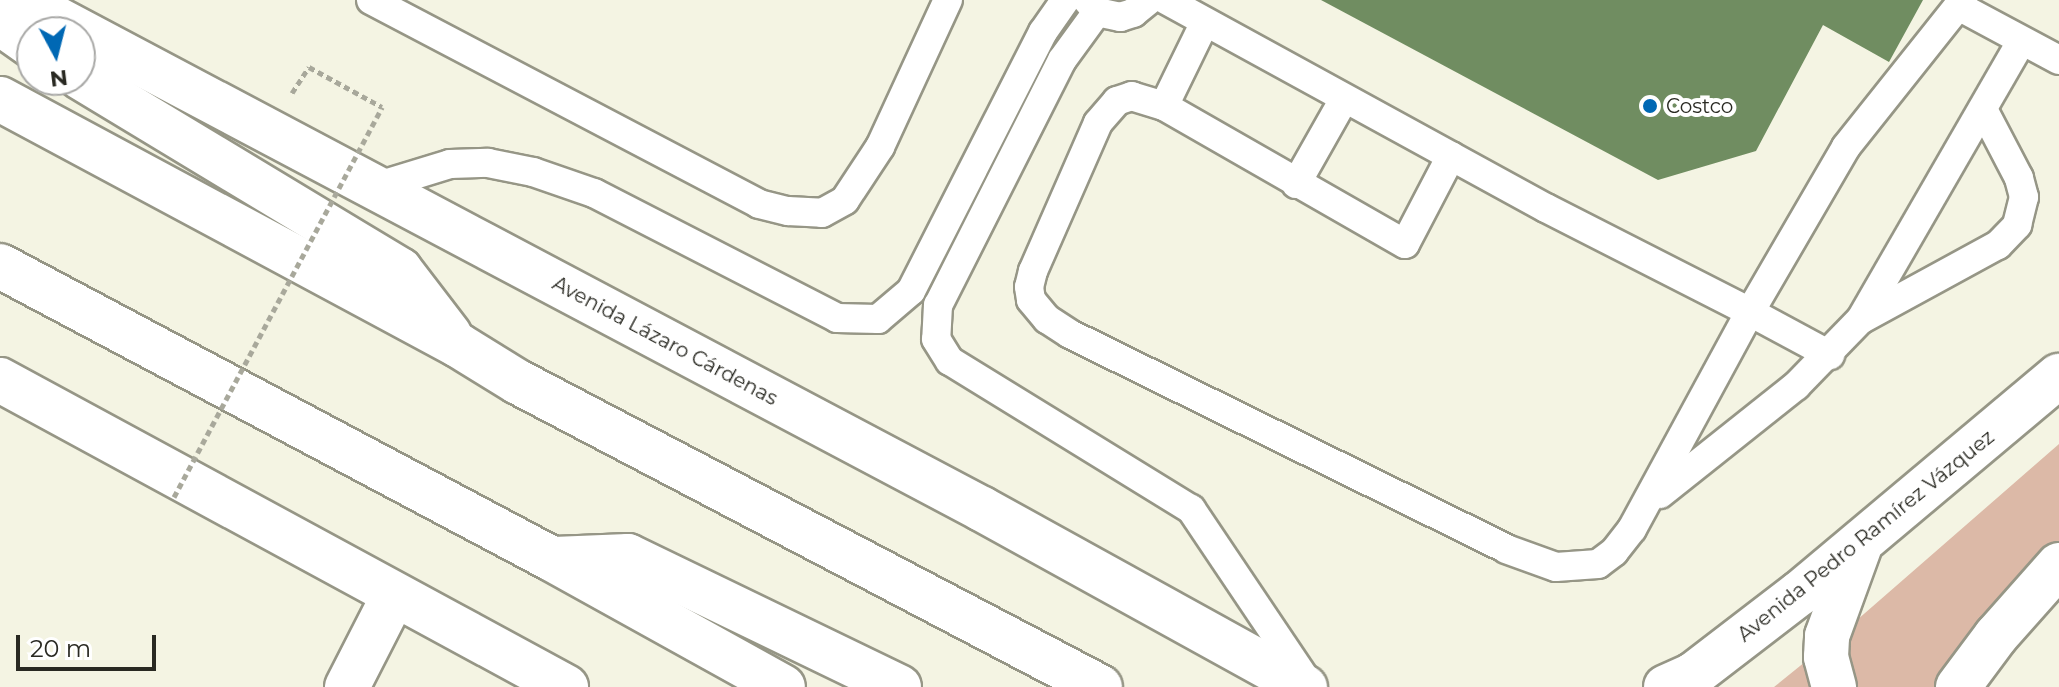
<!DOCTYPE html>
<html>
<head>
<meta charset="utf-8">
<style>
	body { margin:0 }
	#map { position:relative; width:2059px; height:687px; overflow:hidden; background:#f4f4e3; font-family:Montserrat,sans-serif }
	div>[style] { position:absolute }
	.green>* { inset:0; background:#dcb9a7 }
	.building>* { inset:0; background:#708d61 }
	.path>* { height:5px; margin-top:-2.5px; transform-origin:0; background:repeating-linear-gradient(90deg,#a8a89b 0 6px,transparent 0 10px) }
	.roads { filter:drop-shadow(2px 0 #969686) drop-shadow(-2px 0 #969686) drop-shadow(0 2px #969686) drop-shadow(0 -2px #969686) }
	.service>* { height:28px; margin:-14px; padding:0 14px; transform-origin:14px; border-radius:14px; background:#fff }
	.minor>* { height:44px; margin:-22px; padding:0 22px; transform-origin:22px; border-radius:22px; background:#fff }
	.tertiary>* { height:44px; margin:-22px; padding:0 22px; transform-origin:22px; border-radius:22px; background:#fff }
	.trunk>* { height:44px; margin:-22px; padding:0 22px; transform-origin:22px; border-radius:22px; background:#fff }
	.path-bridge>* { height:5px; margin-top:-2.5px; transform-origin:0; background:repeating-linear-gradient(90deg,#a8a89b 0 6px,transparent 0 10px) }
	.dots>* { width:22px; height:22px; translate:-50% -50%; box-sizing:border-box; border:4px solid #fff; border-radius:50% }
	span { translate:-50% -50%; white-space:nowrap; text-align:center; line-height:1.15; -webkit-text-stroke:8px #fff; paint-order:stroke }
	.poi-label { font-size:20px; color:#292922 }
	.left { translate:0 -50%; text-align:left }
	.street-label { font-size:20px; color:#292922 }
	.north { position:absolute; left:16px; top:16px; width:80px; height:80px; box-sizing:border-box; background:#fff; border:2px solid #a9a9a7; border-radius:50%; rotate:173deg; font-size:22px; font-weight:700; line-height:32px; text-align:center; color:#292922 }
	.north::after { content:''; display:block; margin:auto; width:28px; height:36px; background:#0068b4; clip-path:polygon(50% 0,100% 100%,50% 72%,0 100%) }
	.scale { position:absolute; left:16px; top:635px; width:140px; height:36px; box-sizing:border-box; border:4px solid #292922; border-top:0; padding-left:10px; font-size:24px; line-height:28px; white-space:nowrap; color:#292922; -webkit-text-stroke:6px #fff; paint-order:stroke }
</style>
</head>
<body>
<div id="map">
	<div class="green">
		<i style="clip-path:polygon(2059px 444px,2059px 550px,1950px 687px,1774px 687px,1857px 620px)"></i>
	</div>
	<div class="building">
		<i style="clip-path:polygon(1321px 0,1923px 0,1889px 62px,1823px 25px,1756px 151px,1658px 180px)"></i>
	</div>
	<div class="path">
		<i style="left:292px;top:93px;width:31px;rotate:-57deg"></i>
		<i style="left:309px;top:67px;width:83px;rotate:28.7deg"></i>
	</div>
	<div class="roads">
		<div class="service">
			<i style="left:371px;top:0;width:438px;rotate:27.7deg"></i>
			<i style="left:759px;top:204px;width:30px;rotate:14deg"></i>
			<i style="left:788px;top:211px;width:34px;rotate:3deg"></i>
			<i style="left:822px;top:213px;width:26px;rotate:-29deg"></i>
			<i style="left:845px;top:200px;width:64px;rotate:-56.6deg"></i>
			<i style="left:880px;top:147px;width:162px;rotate:-65.2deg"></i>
			<i style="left:1087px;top:0;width:16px;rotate:50deg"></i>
			<i style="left:1097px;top:12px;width:24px;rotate:12deg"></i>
			<i style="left:1120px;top:17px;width:14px;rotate:-17deg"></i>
			<i style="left:1133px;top:13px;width:21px;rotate:-39deg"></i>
			<i style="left:1166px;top:0;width:433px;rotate:28.7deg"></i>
			<i style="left:1546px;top:208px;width:229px;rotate:27deg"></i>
			<i style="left:1750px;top:312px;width:191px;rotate:-59.8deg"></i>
			<i style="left:1846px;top:147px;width:188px;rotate:-51.5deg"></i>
			<i style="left:1960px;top:7px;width:112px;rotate:28.2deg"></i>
			<i style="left:1097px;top:12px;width:59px;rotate:126.1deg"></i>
			<i style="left:1062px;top:60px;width:275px;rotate:116.8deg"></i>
			<i style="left:938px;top:305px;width:34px;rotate:93deg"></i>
			<i style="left:936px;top:339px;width:26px;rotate:58deg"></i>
			<i style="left:950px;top:361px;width:283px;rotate:31.6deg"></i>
			<i style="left:1191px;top:509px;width:210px;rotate:56.1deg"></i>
			<i style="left:1164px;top:106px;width:93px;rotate:-64deg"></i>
			<i style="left:1451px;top:156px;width:99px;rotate:117.6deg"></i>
			<i style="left:1405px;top:244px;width:278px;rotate:-150.2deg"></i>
			<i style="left:1164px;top:106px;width:34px;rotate:-163deg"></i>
			<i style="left:1132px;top:96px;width:16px;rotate:162deg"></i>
			<i style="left:1117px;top:101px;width:29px;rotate:131deg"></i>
			<i style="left:1098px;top:123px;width:162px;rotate:113.7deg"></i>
			<i style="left:1033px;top:271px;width:16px;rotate:104deg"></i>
			<i style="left:1029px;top:287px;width:13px;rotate:81deg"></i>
			<i style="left:1031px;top:300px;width:25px;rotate:50deg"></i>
			<i style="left:1047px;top:319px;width:27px;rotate:33deg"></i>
			<i style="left:1070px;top:334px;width:486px;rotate:26.2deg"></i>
			<i style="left:1506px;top:549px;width:53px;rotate:19.8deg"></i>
			<i style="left:1556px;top:567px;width:42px;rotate:-4.1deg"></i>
			<i style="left:1598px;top:564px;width:20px;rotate:-37deg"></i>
			<i style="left:1614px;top:552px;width:29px;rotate:-52deg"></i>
			<i style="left:1632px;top:529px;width:247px;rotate:-61.5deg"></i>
			<i style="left:1750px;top:312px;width:91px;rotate:28.3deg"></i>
			<i style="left:1296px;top:184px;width:98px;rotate:-60.5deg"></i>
			<i style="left:375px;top:187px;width:78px;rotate:-17deg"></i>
			<i style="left:450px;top:164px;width:38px;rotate:-2deg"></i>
			<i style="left:488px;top:163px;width:46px;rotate:11.3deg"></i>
			<i style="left:533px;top:172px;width:65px;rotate:19deg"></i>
			<i style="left:594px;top:193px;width:273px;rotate:27.2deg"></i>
			<i style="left:837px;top:318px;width:41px;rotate:1.4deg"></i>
			<i style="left:878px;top:319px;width:43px;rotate:-40.3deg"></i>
			<i style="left:911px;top:291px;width:291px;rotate:-63deg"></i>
			<i style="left:1043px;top:32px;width:39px;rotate:-55deg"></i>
			<i style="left:1862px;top:319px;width:155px;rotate:-28.6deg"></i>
			<i style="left:1998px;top:245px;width:28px;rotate:-46deg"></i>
			<i style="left:2017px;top:225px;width:29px;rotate:-76deg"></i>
			<i style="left:2024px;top:197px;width:20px;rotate:-105deg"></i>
			<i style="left:2019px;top:178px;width:78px;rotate:-117.6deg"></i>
			<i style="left:1660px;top:494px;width:174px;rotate:-38.5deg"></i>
			<i style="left:1796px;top:386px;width:93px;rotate:-45.9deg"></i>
			<i style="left:1861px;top:319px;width:320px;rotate:-60deg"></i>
		</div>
		<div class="minor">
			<i style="left:347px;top:687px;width:103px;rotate:-62.9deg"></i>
		</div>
		<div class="tertiary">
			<i style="left:21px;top:0;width:1087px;rotate:27.91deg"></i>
			<i style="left:982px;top:509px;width:369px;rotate:28.9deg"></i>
			<i style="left:0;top:380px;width:644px;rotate:28.48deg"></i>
			<i style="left:1666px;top:687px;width:30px;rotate:-24deg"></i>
			<i style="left:1693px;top:675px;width:135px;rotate:-37.5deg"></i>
			<i style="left:1800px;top:593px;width:338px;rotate:-40deg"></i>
			<i style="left:1834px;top:687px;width:31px;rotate:-105deg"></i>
			<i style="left:1826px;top:657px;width:21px;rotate:-87deg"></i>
			<i style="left:1827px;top:636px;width:94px;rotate:-70deg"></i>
			<i style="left:1958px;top:687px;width:64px;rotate:-53.3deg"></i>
			<i style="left:1996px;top:636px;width:95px;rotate:-48.4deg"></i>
		</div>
		<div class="trunk">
			<i style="left:0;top:23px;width:39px;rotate:35deg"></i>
			<i style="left:80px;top:77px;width:374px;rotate:31.1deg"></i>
			<i style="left:400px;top:270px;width:81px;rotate:52.6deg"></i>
			<i style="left:0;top:99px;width:520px;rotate:28.24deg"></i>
			<i style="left:458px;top:345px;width:70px;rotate:31.7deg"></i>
			<i style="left:518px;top:382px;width:657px;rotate:27.66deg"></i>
			<i style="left:0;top:266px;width:625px;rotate:27.96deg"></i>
			<i style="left:552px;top:559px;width:264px;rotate:29deg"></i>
			<i style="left:554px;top:559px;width:74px;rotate:-2.3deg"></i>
			<i style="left:628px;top:556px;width:301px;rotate:25.8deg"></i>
			<i style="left:1689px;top:687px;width:13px;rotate:-72deg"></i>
		</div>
	</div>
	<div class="path-bridge">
		<i style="left:174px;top:497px;width:442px;rotate:-61.9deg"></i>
	</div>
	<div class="dots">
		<i style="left:1650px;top:106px;background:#0068b4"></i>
	</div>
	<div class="poi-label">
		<span class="left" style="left:1666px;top:106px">Costco</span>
	</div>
	<div class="street-label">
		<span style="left:665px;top:341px;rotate:28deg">Avenida Lázaro Cárdenas</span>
		<span style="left:1866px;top:536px;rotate:-39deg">Avenida Pedro Ramírez Vázquez</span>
	</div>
	<div class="north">N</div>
	<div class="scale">20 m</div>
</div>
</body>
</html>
